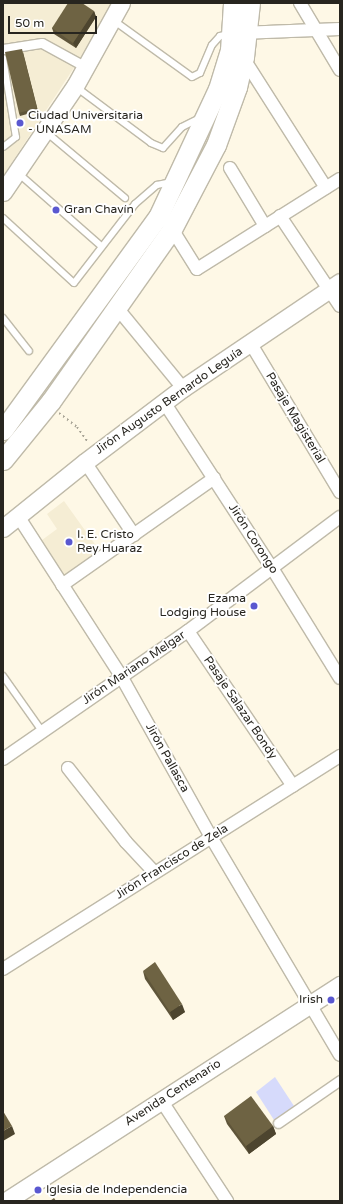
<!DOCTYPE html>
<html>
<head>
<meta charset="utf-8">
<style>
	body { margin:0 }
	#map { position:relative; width:343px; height:1204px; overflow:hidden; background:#fef8e6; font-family:"Varela Round",sans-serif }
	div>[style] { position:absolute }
	.built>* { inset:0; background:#f5edd4 }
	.green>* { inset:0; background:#d6dafb }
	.path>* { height:2px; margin-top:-1px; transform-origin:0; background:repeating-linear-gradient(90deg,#a9a597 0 2px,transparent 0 5px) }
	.roads { filter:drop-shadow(1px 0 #bfbaa9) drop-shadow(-1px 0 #bfbaa9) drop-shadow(0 1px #bfbaa9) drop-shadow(0 -1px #bfbaa9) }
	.service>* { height:6px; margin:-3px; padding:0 3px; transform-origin:3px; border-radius:3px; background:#fff }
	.pedestrian>* { height:9px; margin:-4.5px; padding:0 4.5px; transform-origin:4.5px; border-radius:4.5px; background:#fff }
	.minor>* { height:12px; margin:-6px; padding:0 6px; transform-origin:6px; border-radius:6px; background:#fff }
	.secondary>* { height:17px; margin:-8.5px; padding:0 8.5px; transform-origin:8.5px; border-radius:8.5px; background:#fff }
	.primary>* { height:19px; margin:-9.5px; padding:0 9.5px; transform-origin:9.5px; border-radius:9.5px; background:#fff }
	.wall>* { inset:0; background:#5f553a }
	.shaded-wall>* { inset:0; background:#4d452f }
	.building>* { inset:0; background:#6e6343 }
	.dots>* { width:11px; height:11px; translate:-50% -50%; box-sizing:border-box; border:2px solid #fff; border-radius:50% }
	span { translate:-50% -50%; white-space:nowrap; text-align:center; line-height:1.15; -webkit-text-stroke:4px #fff; paint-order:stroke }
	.poi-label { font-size:12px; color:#27251f }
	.left { translate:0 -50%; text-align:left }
	.right { translate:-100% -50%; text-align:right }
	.street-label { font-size:12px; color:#27251f }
	.frame { position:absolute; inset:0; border:4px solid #27251f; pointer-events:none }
	.scale { position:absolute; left:8px; top:16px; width:89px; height:18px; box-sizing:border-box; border:2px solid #27251f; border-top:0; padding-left:5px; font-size:12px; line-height:14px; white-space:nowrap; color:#27251f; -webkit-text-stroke:3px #fff; paint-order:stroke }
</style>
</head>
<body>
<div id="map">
	<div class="built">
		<i style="clip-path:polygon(3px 3px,112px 3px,98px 31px,3px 176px)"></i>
		<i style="clip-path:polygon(64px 501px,102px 554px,66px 578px,42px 540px,57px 529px,47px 514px)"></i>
	</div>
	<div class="green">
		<i style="clip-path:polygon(275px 1077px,294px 1106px,274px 1120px,256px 1092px)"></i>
	</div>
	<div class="path">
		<i style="left:59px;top:413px;width:23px;rotate:38deg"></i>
		<i style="left:77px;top:427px;width:19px;rotate:54deg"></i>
	</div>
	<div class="roads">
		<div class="service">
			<i style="left:113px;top:20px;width:97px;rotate:35.8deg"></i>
			<i style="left:192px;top:77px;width:9px;rotate:-27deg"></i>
			<i style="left:200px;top:73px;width:30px;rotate:-67deg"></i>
			<i style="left:212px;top:45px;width:12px;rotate:-48deg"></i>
			<i style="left:220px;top:36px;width:8px;rotate:-14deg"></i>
			<i style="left:3px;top:58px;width:80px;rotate:80.7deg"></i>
			<i style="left:16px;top:137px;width:16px;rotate:142deg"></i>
			<i style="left:76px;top:87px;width:94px;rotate:36.7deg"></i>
			<i style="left:151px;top:143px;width:13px;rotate:23deg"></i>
			<i style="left:163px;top:148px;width:28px;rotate:-48deg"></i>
			<i style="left:182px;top:127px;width:18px;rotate:-27deg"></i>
			<i style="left:46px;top:132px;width:103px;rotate:39.9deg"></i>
			<i style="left:18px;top:173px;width:111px;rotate:41.3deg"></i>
			<i style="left:3px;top:218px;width:96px;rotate:42.5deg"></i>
			<i style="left:74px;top:283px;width:100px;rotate:-52.3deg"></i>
			<i style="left:135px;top:204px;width:29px;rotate:-41deg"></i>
			<i style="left:157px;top:185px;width:14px;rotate:-12deg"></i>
			<i style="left:3px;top:318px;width:42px;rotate:51.8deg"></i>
			<i style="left:3px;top:676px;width:67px;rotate:54.7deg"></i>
		</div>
		<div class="pedestrian">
			<i style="left:3px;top:49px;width:39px;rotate:-9deg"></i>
			<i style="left:42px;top:43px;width:50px;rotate:28.6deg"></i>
			<i style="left:278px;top:1123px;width:75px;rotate:-34.7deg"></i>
		</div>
		<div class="minor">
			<i style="left:300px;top:3px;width:78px;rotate:59.2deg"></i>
			<i style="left:241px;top:33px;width:99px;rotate:-2.3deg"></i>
			<i style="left:242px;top:56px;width:156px;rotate:57.5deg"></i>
			<i style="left:230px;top:168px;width:68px;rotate:58.9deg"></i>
			<i style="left:280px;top:216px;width:108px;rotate:56.3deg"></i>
			<i style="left:172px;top:229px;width:47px;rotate:58deg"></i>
			<i style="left:197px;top:269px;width:169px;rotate:-32.2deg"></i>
			<i style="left:118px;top:309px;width:102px;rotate:50.6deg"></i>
			<i style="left:251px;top:344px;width:173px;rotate:59deg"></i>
			<i style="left:164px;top:402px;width:198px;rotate:57deg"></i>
			<i style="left:272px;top:568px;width:129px;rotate:58.3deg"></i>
			<i style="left:85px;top:462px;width:88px;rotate:56.1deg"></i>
			<i style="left:18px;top:516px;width:190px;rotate:57.2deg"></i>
			<i style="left:121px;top:676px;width:184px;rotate:60.8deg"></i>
			<i style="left:211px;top:837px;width:253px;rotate:59.4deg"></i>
			<i style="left:62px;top:585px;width:186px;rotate:-35.1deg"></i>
			<i style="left:188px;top:631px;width:187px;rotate:55.9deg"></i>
			<i style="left:3px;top:759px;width:225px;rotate:-34.7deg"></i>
			<i style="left:188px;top:631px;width:190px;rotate:-36.9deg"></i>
			<i style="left:68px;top:768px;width:94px;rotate:51.9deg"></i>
			<i style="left:126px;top:842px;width:42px;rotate:46.9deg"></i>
			<i style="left:3px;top:969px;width:399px;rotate:-32.3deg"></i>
			<i style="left:161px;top:1100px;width:121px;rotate:56.8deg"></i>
		</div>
		<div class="secondary">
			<i style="left:3px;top:192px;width:128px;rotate:-55.8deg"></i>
			<i style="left:75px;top:86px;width:95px;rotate:-61deg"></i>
			<i style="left:3px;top:528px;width:105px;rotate:-38.8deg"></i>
			<i style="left:85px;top:462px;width:123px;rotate:-37.1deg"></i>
			<i style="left:183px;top:388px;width:189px;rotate:-34deg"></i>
			<i style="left:6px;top:1201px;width:398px;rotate:-32.9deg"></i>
		</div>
		<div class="primary">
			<i style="left:3px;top:430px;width:263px;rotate:-54deg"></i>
			<i style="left:158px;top:217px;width:141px;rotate:-64.9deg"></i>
			<i style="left:218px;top:89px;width:41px;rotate:-72.9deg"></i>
			<i style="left:230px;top:50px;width:47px;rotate:-86.3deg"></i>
			<i style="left:3px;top:460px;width:76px;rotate:-50.9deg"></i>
			<i style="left:51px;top:401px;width:210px;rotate:-54.9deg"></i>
			<i style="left:172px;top:229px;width:95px;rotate:-62.4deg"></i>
			<i style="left:216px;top:145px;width:62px;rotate:-70.1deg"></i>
			<i style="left:237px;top:87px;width:31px;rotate:-77deg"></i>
			<i style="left:244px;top:57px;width:54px;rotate:-83.7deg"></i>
		</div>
	</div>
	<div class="wall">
		<i style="clip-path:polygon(94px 11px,96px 17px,76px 48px,54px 34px,52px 28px)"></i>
		<i style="clip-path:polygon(23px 52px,38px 111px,20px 116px,19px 113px)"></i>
		<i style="clip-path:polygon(143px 971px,185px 1012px,173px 1020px,145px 979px)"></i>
		<i style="clip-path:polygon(224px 1116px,273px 1126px,276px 1134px,249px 1154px,227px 1124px)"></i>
	</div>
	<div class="shaded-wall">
		<i style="clip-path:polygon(94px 11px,96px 17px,76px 48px,73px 43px)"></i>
		<i style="clip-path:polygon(182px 1004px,185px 1012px,173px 1020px,170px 1012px)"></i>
		<i style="clip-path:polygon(12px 1126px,15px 1134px,3px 1141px,3px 1131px)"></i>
		<i style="clip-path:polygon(273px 1126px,276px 1134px,249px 1154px,246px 1146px)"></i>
	</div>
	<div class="building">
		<i style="clip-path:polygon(68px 3px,82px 3px,94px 11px,73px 43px,52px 28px)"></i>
		<i style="clip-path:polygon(22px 49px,37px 108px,19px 113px,5px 52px)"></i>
		<i style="clip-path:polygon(155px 962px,182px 1004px,170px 1012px,143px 971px)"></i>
		<i style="clip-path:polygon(251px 1096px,273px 1126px,246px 1146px,224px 1116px)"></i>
		<i style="clip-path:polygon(3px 1111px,12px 1126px,3px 1131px)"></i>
		<i style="clip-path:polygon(54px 1198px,56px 1201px,50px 1201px)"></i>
	</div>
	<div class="dots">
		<i style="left:20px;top:123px;background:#5a58d0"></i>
		<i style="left:56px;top:210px;background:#5a58d0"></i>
		<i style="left:69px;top:542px;background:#5a58d0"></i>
		<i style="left:254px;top:606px;background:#5a58d0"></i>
		<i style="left:331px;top:1000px;background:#5a58d0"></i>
		<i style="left:38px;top:1190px;background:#5a58d0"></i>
	</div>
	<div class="poi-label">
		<span class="left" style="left:28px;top:123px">Ciudad Universitaria<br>- UNASAM</span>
		<span class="left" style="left:64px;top:210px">Gran Chavín</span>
		<span class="left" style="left:77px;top:542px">I. E. Cristo<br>Rey Huaraz</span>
		<span class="right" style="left:246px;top:606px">Ezama<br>Lodging House</span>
		<span class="right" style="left:323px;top:1000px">Irish</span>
		<span class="left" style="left:46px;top:1190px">Iglesia de Independencia</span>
	</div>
	<div class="street-label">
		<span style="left:169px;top:401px;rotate:-35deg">Jirón Augusto Bernardo Leguía</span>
		<span style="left:295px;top:418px;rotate:59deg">Pasaje Magisterial</span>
		<span style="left:253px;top:539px;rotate:57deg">Jirón Corongo</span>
		<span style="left:134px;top:668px;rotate:-34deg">Jirón Mariano Melgar</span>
		<span style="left:240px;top:708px;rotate:56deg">Pasaje Salazar Bondy</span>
		<span style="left:167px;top:758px;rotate:61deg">Jirón Pallasca</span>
		<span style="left:172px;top:862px;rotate:-32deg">Jirón Francisco de Zela</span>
		<span style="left:173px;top:1093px;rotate:-33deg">Avenida Centenario</span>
	</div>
	<div class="frame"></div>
	<div class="scale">50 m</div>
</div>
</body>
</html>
